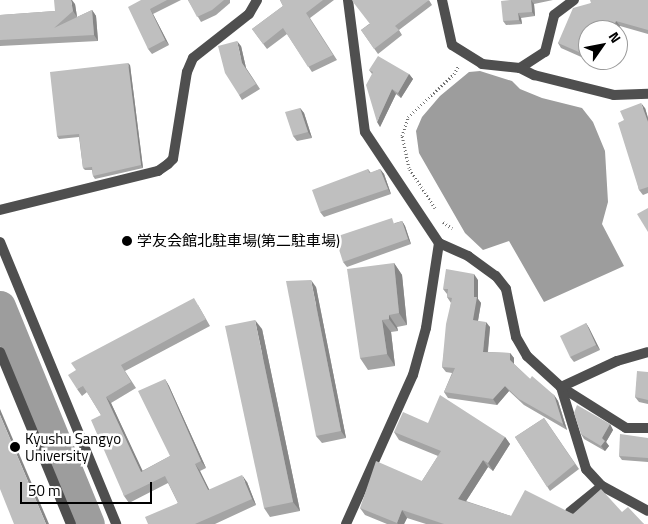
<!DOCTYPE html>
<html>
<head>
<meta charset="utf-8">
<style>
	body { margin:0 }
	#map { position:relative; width:648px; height:524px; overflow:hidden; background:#fff; font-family:"Titillium Web","Noto Sans JP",sans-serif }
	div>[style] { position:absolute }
	.water>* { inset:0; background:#9d9d9d }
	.river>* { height:31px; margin:-15.5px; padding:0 15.5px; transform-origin:15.5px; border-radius:15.5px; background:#9d9d9d }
	.path>* { height:3px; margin-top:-1.5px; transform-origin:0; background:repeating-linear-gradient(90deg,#717171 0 1px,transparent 0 3.5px) }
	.street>* { height:10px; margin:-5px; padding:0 5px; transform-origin:5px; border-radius:5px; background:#4f4f4f }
	.wall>* { inset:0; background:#a4a4a4 }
	.shaded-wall>* { inset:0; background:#868686 }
	.building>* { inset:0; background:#bfbfbf }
	.dots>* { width:14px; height:14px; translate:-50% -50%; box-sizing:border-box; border:2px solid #fff; border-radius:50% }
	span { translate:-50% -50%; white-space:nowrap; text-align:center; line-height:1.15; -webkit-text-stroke:5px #fff; paint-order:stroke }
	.poi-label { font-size:15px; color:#000 }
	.left { translate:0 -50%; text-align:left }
	.north { position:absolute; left:578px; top:20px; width:50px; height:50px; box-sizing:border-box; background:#fff; border:1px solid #999; border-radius:50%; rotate:57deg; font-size:14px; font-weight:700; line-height:20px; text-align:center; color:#000 }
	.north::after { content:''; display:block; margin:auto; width:18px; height:22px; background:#000; clip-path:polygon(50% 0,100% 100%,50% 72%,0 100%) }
	.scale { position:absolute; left:20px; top:482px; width:132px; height:22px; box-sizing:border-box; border:2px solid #000; border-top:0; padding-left:6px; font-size:15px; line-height:18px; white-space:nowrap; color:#000; -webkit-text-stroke:4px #fff; paint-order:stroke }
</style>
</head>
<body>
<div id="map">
	<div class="water">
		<i style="clip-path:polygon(480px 71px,512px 81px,520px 89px,542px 98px,582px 108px,593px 122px,605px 151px,608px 202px,602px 224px,624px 266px,544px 302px,509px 241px,483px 250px,465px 233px,419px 153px,416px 131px,422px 117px,440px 96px,469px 72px)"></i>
	</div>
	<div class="river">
		<i style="left:0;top:306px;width:235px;rotate:67.8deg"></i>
	</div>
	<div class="path">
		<i style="left:435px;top:208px;width:48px;rotate:-123deg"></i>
		<i style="left:409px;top:168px;width:33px;rotate:-102deg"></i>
		<i style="left:402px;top:136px;width:20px;rotate:-72deg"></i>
		<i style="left:408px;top:117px;width:63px;rotate:-43.1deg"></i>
		<i style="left:454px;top:74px;width:10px;rotate:-61deg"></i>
		<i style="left:443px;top:222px;width:11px;rotate:34deg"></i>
	</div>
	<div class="street">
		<i style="left:348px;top:0;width:133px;rotate:82.7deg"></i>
		<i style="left:365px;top:132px;width:133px;rotate:56.3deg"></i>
		<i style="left:439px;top:243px;width:32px;rotate:24deg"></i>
		<i style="left:468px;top:256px;width:34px;rotate:36deg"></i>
		<i style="left:496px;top:276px;width:16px;rotate:52deg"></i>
		<i style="left:506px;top:289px;width:49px;rotate:78.2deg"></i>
		<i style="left:516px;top:337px;width:22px;rotate:60deg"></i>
		<i style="left:527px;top:356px;width:46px;rotate:42.4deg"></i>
		<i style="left:561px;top:387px;width:77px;rotate:32.2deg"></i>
		<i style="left:626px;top:428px;width:22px"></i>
		<i style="left:442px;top:0;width:46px;rotate:77.5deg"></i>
		<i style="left:452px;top:45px;width:36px;rotate:32deg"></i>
		<i style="left:482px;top:64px;width:38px;rotate:6deg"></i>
		<i style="left:520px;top:68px;width:30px;rotate:-33deg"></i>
		<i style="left:545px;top:52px;width:38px;rotate:-76deg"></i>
		<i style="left:554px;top:15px;width:25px;rotate:-37deg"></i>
		<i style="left:520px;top:68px;width:16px;rotate:27deg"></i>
		<i style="left:534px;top:75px;width:82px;rotate:14deg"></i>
		<i style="left:614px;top:95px;width:34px;rotate:-2deg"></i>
		<i style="left:0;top:210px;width:163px;rotate:-13.9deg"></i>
		<i style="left:158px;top:171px;width:12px;rotate:-35deg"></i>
		<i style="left:168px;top:164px;width:7px;rotate:-45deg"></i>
		<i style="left:173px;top:159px;width:88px;rotate:-80.9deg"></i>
		<i style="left:187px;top:72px;width:15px;rotate:-67deg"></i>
		<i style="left:193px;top:58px;width:71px;rotate:-38.2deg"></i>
		<i style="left:249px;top:14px;width:16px;rotate:-60deg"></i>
		<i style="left:0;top:242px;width:305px;rotate:67.6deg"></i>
		<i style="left:0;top:352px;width:186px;rotate:67.6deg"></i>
		<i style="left:561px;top:387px;width:86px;rotate:73deg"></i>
		<i style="left:586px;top:469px;width:23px;rotate:47deg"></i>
		<i style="left:602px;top:486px;width:52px;rotate:28.5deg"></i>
		<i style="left:561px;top:387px;width:62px;rotate:-24.9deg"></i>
		<i style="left:617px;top:361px;width:32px;rotate:-16deg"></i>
		<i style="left:570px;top:512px;width:41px;rotate:-39.1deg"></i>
		<i style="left:346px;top:524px;width:163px;rotate:-65.8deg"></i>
		<i style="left:413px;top:375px;width:49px;rotate:-74.5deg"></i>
		<i style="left:426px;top:328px;width:86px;rotate:-81.3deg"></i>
	</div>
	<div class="wall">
		<i style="clip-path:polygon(141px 0,181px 0,153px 14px,169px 45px,152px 54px,148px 49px)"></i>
		<i style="clip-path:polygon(188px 0,230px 0,230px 3px,216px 15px,201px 22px)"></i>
		<i style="clip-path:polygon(280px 0,334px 0,310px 18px,337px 60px,312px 72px,287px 34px,267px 49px,252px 29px,283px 6px)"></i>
		<i style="clip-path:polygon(429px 0,432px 5px,399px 30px,402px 35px,378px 54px,361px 30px,369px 24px)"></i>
		<i style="clip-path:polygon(510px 0,553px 0,534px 4px,535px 16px,521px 18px,522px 24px,506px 25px,503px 21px)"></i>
		<i style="clip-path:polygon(648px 0,648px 34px,620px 26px,588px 30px,588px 60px,561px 48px,558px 43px,591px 3px)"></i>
		<i style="clip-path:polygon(75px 4px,77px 17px,92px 10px,96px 16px,98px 41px,0 46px,0 15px,55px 11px)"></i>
		<i style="clip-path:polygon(241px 46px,246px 68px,260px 89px,242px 100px,239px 95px)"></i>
		<i style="clip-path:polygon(589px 60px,604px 60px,602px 66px)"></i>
		<i style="clip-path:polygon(130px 65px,143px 168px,95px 179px,93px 176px,92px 170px,85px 170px,83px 168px,79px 137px,59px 139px,57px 136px)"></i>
		<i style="clip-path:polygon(369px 70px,409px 74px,413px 79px,401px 98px,396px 94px,380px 127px,372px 74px)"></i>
		<i style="clip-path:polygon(300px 108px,304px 113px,312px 138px,297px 141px,293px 136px)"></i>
		<i style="clip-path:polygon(645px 108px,648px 118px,648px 193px,643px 195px,639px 190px,624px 120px)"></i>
		<i style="clip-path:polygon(368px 169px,371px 173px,380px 169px,384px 174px,391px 194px,324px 217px,320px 212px)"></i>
		<i style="clip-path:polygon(402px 221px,405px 226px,411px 244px,347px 267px,343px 262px,395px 223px)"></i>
		<i style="clip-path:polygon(394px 263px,402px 275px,407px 325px,397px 327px,398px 331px,391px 332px,395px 366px,368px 370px,360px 358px)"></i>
		<i style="clip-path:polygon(478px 280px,478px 299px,481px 303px,478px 321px,490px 327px,488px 352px,510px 353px,514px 358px,514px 364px,530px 379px,554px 395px,558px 401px,567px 430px,524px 405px,509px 391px,497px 405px,448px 398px,444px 392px,452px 373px,446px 372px,442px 367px,451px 303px,447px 297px,447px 294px,443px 289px)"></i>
		<i style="clip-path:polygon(316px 287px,346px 438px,322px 443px,316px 436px)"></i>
		<i style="clip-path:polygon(198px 305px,210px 326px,125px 371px,136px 388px,111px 403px,142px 471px,170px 456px,165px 379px,169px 386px,206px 468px,200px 471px,209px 490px,247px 482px,256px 505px,215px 524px,148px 524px,178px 503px,168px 483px,129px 503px,124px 496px,101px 415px,87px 392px,82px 396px,77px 389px)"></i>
		<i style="clip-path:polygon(586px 323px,589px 328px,600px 350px,574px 362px,570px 357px)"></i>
		<i style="clip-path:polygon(262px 329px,300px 511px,270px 517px,264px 508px)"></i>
		<i style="clip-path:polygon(648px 372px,648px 404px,639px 402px,635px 397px)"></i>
		<i style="clip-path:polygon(544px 418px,579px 469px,550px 491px,515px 437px)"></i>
		<i style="clip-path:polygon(428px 423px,505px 437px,510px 444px,493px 471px,488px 467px,466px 501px,511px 516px,622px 512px,644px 524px,426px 524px,407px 518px,404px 524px,387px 524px,365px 515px,360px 508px,422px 481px,438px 456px,399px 440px,394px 432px)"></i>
		<i style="clip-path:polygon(610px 424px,613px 430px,606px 442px,609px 446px,605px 451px,584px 439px,581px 434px)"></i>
		<i style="clip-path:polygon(648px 438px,648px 462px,622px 460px,619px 456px)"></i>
	</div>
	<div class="shaded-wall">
		<i style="clip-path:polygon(71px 0,72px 0,75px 4px,77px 17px,73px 11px)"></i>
		<i style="clip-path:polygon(531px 0,534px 4px,535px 16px,532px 12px)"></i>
		<i style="clip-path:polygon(150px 9px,153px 14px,169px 45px,165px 40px)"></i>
		<i style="clip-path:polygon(92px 10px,96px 16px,98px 41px,94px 35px)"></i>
		<i style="clip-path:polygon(518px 13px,521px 18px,522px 24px,519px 20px)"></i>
		<i style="clip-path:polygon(616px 21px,620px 26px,618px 30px,612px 30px)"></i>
		<i style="clip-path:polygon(237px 41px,241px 46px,246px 68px,260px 89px,242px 63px)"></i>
		<i style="clip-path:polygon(599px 60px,604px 60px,602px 66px,598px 61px)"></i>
		<i style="clip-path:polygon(128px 63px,130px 65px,143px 168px,141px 165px)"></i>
		<i style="clip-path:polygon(409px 74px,413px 79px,401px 98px,398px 93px)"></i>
		<i style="clip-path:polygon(392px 89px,396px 94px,380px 127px,377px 122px)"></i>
		<i style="clip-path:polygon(641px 103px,645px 108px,648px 118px,648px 122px)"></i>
		<i style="clip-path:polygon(300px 108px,304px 113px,312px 138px,308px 132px)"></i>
		<i style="clip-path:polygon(380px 169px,384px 174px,391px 194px,388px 189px)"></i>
		<i style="clip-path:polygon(402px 221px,405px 226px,411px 244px,408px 239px)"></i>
		<i style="clip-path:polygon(394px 263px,402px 275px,407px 325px,399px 313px)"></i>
		<i style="clip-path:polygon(474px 274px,478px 280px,478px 299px,481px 303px,477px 326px,473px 320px)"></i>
		<i style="clip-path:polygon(311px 280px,316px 287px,346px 438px,341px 431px)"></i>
		<i style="clip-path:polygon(389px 315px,397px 327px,398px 331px,389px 319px)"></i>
		<i style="clip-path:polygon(255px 320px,262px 329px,300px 511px,293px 502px)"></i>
		<i style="clip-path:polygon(382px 320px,391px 332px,395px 366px,387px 354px)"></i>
		<i style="clip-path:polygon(486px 322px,490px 327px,487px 358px,483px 352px)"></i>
		<i style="clip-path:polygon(586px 323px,589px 328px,600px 350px,596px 345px)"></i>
		<i style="clip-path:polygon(510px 353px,514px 358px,514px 366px,510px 360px)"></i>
		<i style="clip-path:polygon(165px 379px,169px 386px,206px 468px,201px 461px)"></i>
		<i style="clip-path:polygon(505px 386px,509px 391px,497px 405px,493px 399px)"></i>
		<i style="clip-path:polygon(554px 395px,558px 401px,567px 430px,563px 424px)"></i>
		<i style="clip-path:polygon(106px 397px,111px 403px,146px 478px,141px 472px)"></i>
		<i style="clip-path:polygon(0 409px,49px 524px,46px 524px,0 415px)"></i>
		<i style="clip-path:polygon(610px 424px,613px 430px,606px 442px,609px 446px,605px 451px,601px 446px,602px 438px)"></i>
		<i style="clip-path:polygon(505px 437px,510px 444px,493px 471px,488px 463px)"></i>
		<i style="clip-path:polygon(483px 460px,488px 467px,463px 506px,458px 499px)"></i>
		<i style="clip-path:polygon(195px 464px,200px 471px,213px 497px,208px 490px)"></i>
		<i style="clip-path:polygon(242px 475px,247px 482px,256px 505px,252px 499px)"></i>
		<i style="clip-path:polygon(402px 510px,407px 518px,404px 524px,398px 524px,397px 523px)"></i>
	</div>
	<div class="building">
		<i style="clip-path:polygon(54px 0,71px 0,73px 11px,54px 28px,92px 10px,94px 35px,0 40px,0 15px,55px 11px)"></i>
		<i style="clip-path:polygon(141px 0,167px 0,150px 9px,165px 40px,148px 49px,128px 7px)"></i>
		<i style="clip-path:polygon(188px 0,224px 0,212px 10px,197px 17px)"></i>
		<i style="clip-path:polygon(280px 0,323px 0,306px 13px,333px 55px,308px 67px,283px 28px,263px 44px,252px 29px,283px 6px)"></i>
		<i style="clip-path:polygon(352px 0,429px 0,395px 26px,399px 30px,374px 49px,361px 30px,370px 24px,353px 2px)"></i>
		<i style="clip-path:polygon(510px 0,531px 0,532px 12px,518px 13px,519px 20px,503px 21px,501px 1px)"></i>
		<i style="clip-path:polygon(590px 0,648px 0,648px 30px,616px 21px,612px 30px,588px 30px,588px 56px,558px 43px,573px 8px,591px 3px)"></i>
		<i style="clip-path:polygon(237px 41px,242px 63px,256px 84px,239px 95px,225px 73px,218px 46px)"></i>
		<i style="clip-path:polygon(378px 56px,409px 74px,398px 93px,392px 89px,377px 122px,366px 85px,373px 72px,369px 70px)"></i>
		<i style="clip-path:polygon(128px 63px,141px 165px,93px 176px,92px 167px,83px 168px,79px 134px,57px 136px,50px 72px)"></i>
		<i style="clip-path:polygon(641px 103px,648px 122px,648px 187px,639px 190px,618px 123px,624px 120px,620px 111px)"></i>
		<i style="clip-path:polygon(300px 108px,308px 132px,293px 136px,285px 112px)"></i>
		<i style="clip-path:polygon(368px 169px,369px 173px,380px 169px,388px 189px,320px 212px,312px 190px)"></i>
		<i style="clip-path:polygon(648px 208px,648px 232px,637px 214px)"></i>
		<i style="clip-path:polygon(392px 218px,394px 224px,402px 221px,408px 239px,343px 262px,335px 237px)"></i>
		<i style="clip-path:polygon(394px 263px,399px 313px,389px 315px,389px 319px,382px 320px,387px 354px,360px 358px,347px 269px)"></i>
		<i style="clip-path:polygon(446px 269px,474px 274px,474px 297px,477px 297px,473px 320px,486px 322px,483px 352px,510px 353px,510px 360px,530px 379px,532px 376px,554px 395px,563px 424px,519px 399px,505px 386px,493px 399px,444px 392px,455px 368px,442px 367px,446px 324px,452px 298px,447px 297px,448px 289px,443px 289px)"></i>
		<i style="clip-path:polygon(311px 280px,341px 431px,316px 436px,286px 281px)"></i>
		<i style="clip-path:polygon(194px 298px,206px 319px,121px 365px,131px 382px,106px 397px,141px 472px,170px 456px,138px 391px,165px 379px,201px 461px,195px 464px,208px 490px,242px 475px,252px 499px,195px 524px,148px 524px,145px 517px,178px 503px,165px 476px,124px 496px,91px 420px,101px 415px,83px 386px,77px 389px,68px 375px,76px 370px,71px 363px)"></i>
		<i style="clip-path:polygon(255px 320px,293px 502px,264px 508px,225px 326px)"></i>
		<i style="clip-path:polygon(586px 323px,596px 345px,570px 357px,560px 336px)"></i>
		<i style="clip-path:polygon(637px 371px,648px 372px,648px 400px,635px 397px)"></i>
		<i style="clip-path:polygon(440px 395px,505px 437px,488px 463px,483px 460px,458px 499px,511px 516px,525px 490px,573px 514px,601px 489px,622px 512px,628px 507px,644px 524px,444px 524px,402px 510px,397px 523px,360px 508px,376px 461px,422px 481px,441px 451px,394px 432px,403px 412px,428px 423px)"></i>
		<i style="clip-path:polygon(577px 405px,610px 424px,602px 438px,605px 441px,601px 446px,581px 434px,574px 413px)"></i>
		<i style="clip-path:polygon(0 415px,46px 524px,14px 524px,0 489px)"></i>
		<i style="clip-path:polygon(544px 418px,575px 464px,547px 487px,515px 437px)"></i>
		<i style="clip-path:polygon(620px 434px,648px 438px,648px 458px,619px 456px)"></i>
	</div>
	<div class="dots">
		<i style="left:127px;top:241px;background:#000"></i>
		<i style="left:15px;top:447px;background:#000"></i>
	</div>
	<div class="poi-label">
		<span class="left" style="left:137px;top:241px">学友会館北駐車場(第二駐車場)</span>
		<span class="left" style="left:25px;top:447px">Kyushu Sangyo<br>University</span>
	</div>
	<div class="north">N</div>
	<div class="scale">50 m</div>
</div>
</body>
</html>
